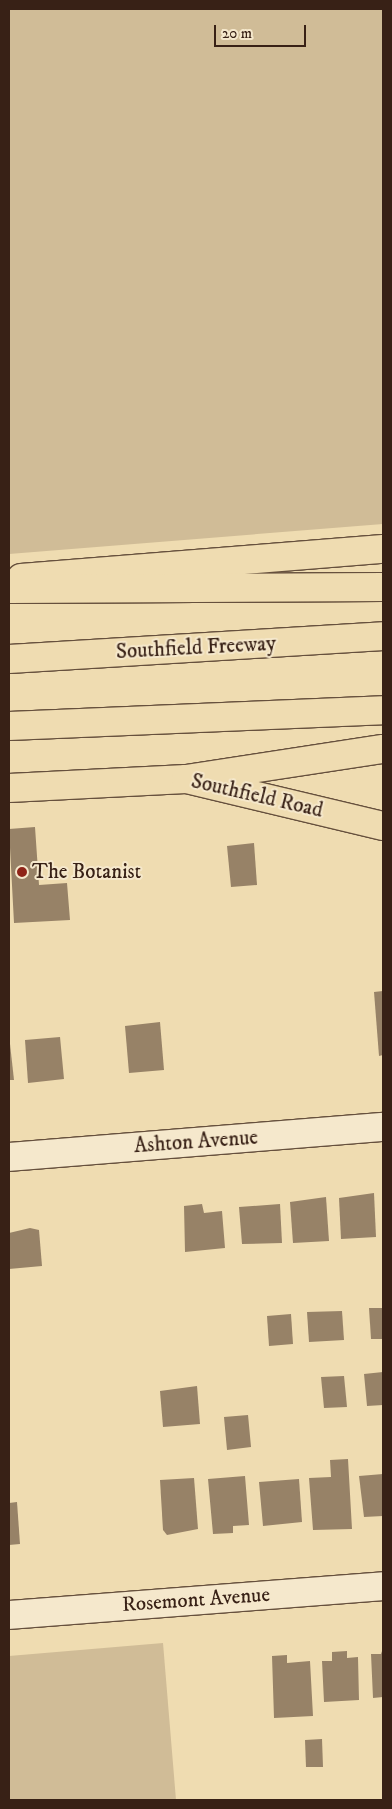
<!DOCTYPE html>
<html>
<head>
<meta charset="utf-8">
<style>
	body { margin:0 }
	#map { position:relative; width:392px; height:1809px; overflow:hidden; background:#efdcb1; font-family:"IM FELL DW Pica",serif }
	div>[style] { position:absolute }
	.green>* { inset:0; background:#d0bc97 }
	.building>* { inset:0; background:#978267 }
	.roads { filter:drop-shadow(1px 0 #66503d) drop-shadow(-1px 0 #66503d) drop-shadow(0 1px #66503d) drop-shadow(0 -1px #66503d) }
	.minor>* { height:28px; margin:-14px; padding:0 14px; transform-origin:14px; border-radius:14px; background:#f5e8cc }
	.major>* { height:28px; margin:-14px; padding:0 14px; transform-origin:14px; border-radius:14px; background:#efdcb1 }
	.highway>* { height:28px; margin:-14px; padding:0 14px; transform-origin:14px; border-radius:14px; background:#efdcb1 }
	.dots>* { width:14px; height:14px; translate:-50% -50%; box-sizing:border-box; border:2px solid #f5e8cc; border-radius:50% }
	span { translate:-50% -50%; white-space:nowrap; text-align:center; line-height:1.15; -webkit-text-stroke:4px #f5e8cc; paint-order:stroke }
	.street-label { font-size:21px; color:#382116 }
	.poi-label { font-size:21px; color:#382116 }
	.left { translate:0 -50%; text-align:left }
	.frame { position:absolute; inset:0; border:10px solid #382116; pointer-events:none }
	.scale { position:absolute; left:214px; top:25px; width:92px; height:22px; box-sizing:border-box; border:2px solid #382116; border-top:0; padding-left:6px; font-size:15px; line-height:18px; white-space:nowrap; color:#382116; -webkit-text-stroke:4px #f5e8cc; paint-order:stroke }
</style>
</head>
<body>
<div id="map">
	<div class="green">
		<i style="clip-path:polygon(9px 9px,383px 9px,383px 524px,9px 554px)"></i>
		<i style="clip-path:polygon(163px 1643px,176px 1800px,9px 1800px,9px 1656px)"></i>
	</div>
	<div class="building">
		<i style="clip-path:polygon(35px 827px,39px 885px,67px 883px,70px 920px,14px 923px,9px 829px)"></i>
		<i style="clip-path:polygon(254px 843px,257px 885px,231px 887px,227px 846px)"></i>
		<i style="clip-path:polygon(383px 991px,383px 1055px,379px 1056px,374px 992px)"></i>
		<i style="clip-path:polygon(160px 1022px,164px 1070px,129px 1073px,125px 1026px)"></i>
		<i style="clip-path:polygon(9px 1035px,14px 1080px,9px 1080px)"></i>
		<i style="clip-path:polygon(60px 1037px,64px 1079px,28px 1083px,25px 1040px)"></i>
		<i style="clip-path:polygon(374px 1193px,376px 1237px,341px 1239px,339px 1198px)"></i>
		<i style="clip-path:polygon(326px 1197px,329px 1241px,293px 1243px,290px 1202px)"></i>
		<i style="clip-path:polygon(202px 1204px,204px 1213px,222px 1211px,225px 1248px,185px 1252px,184px 1206px)"></i>
		<i style="clip-path:polygon(280px 1204px,282px 1243px,242px 1244px,239px 1207px)"></i>
		<i style="clip-path:polygon(30px 1228px,39px 1230px,42px 1266px,9px 1269px,9px 1233px)"></i>
		<i style="clip-path:polygon(369px 1308px,383px 1308px,383px 1339px,371px 1339px)"></i>
		<i style="clip-path:polygon(342px 1311px,344px 1340px,309px 1342px,307px 1312px)"></i>
		<i style="clip-path:polygon(291px 1314px,293px 1344px,269px 1346px,267px 1316px)"></i>
		<i style="clip-path:polygon(383px 1372px,383px 1405px,367px 1406px,364px 1374px)"></i>
		<i style="clip-path:polygon(344px 1376px,347px 1407px,324px 1408px,321px 1377px)"></i>
		<i style="clip-path:polygon(197px 1386px,200px 1424px,163px 1427px,160px 1391px)"></i>
		<i style="clip-path:polygon(248px 1415px,251px 1447px,227px 1450px,224px 1417px)"></i>
		<i style="clip-path:polygon(348px 1459px,352px 1529px,313px 1530px,309px 1478px,331px 1477px,330px 1460px)"></i>
		<i style="clip-path:polygon(383px 1474px,383px 1516px,364px 1517px,359px 1476px)"></i>
		<i style="clip-path:polygon(245px 1476px,249px 1525px,233px 1526px,233px 1533px,213px 1534px,208px 1479px)"></i>
		<i style="clip-path:polygon(194px 1478px,198px 1529px,167px 1535px,163px 1530px,160px 1480px)"></i>
		<i style="clip-path:polygon(299px 1479px,302px 1522px,263px 1526px,259px 1482px)"></i>
		<i style="clip-path:polygon(17px 1502px,20px 1544px,9px 1545px,9px 1503px)"></i>
		<i style="clip-path:polygon(383px 1648px,383px 1697px,373px 1698px,371px 1654px,381px 1654px)"></i>
		<i style="clip-path:polygon(347px 1651px,347px 1658px,358px 1657px,359px 1700px,324px 1702px,322px 1661px,332px 1661px,332px 1652px)"></i>
		<i style="clip-path:polygon(287px 1655px,287px 1663px,310px 1661px,313px 1716px,274px 1718px,272px 1656px)"></i>
		<i style="clip-path:polygon(322px 1739px,323px 1767px,306px 1767px,305px 1740px)"></i>
	</div>
	<div class="roads">
		<div class="minor">
			<i style="left:9px;top:1157px;width:375px;rotate:-4.6deg"></i>
			<i style="left:9px;top:1615px;width:375px;rotate:-4.4deg"></i>
		</div>
		<div class="major">
			<i style="left:21px;top:578px;width:363px;rotate:-4.6deg"></i>
			<i style="left:9px;top:788px;width:177px;rotate:-2.9deg"></i>
			<i style="left:186px;top:779px;width:203px;rotate:13.4deg"></i>
		</div>
		<div class="highway">
			<i style="left:9px;top:589px;width:374px;rotate:-0.3deg"></i>
			<i style="left:9px;top:659px;width:375px;rotate:-3.5deg"></i>
			<i style="left:9px;top:726px;width:374px;rotate:-2.4deg"></i>
			<i style="left:186px;top:779px;width:199px;rotate:-8.7deg"></i>
		</div>
	</div>
	<div class="dots">
		<i style="left:22px;top:872px;background:#8f2418"></i>
	</div>
	<div class="street-label">
		<span style="left:196px;top:648px;rotate:-3deg">Southfield Freeway</span>
		<span style="left:257px;top:796px;rotate:13deg">Southfield Road</span>
		<span style="left:196px;top:1142px;rotate:-4deg">Ashton Avenue</span>
		<span style="left:196px;top:1600px;rotate:-4deg">Rosemont Avenue</span>
	</div>
	<div class="poi-label">
		<span class="left" style="left:32px;top:872px">The Botanist</span>
	</div>
	<div class="frame"></div>
	<div class="scale">20 m</div>
</div>
</body>
</html>
